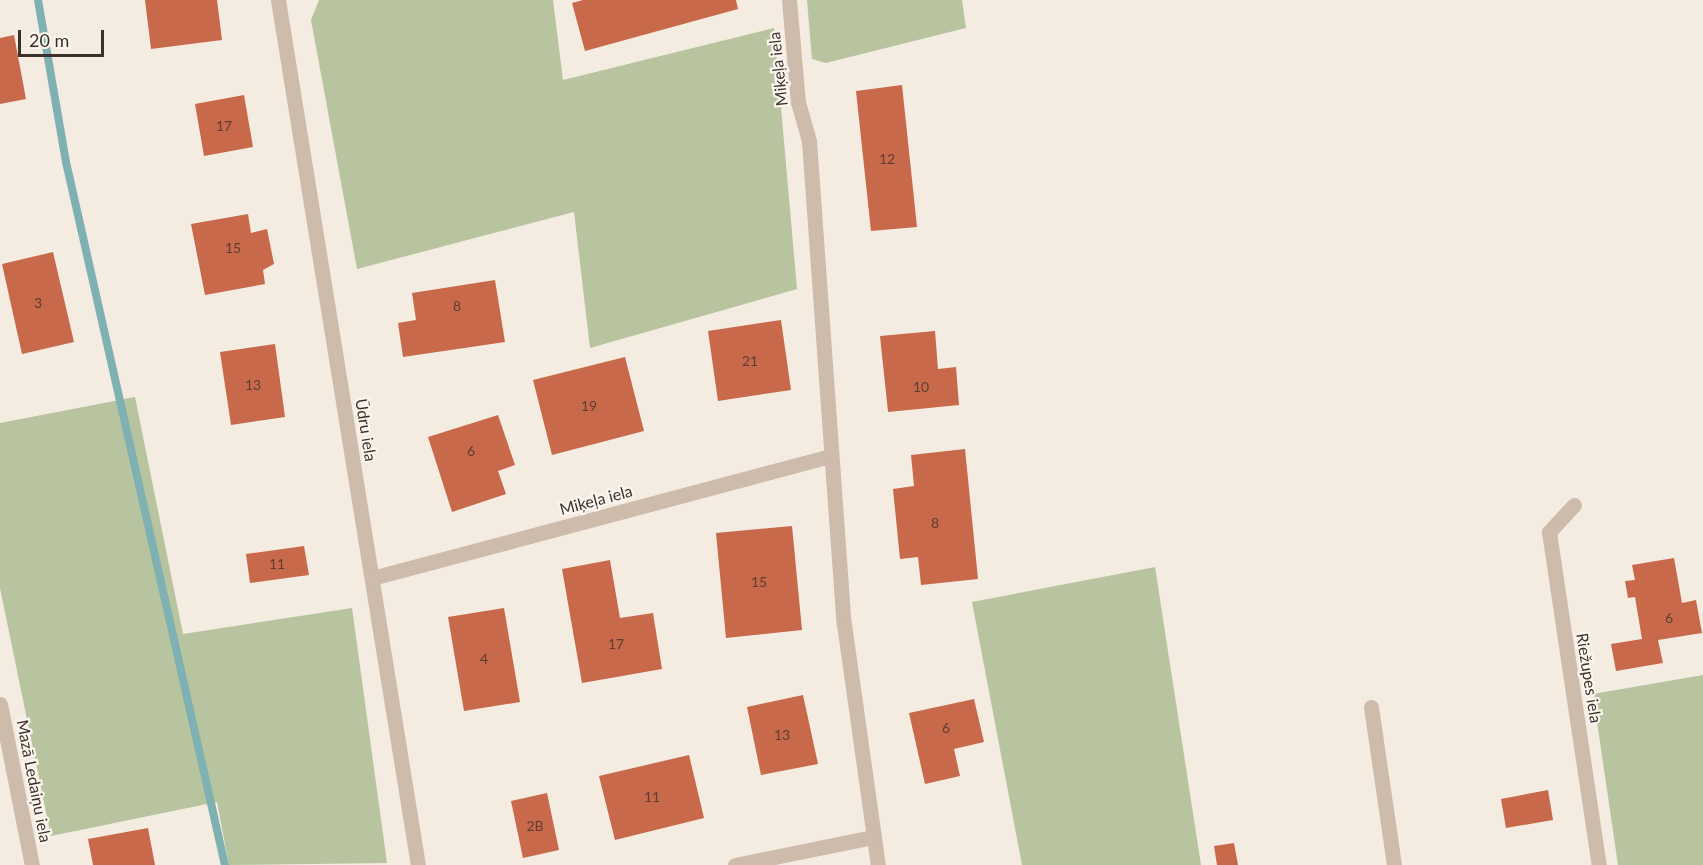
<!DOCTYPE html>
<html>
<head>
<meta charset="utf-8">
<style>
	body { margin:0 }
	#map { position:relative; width:1703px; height:865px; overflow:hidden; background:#f4ebe1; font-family:Lato,sans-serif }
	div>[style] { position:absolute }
	.green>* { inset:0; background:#b8c4a0 }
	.stream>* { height:8px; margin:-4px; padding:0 4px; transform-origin:4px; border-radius:4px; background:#7fb0b2 }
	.building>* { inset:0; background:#c8694b }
	.minor>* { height:15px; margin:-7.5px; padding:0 7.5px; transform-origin:7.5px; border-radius:7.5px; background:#cdbbac }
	span { translate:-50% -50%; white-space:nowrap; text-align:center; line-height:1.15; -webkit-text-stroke:4.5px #fbf5ee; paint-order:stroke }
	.number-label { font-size:14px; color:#5e3e33 }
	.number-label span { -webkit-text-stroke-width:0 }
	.street-label { font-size:16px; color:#3b302b }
	.scale { position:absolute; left:18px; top:30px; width:86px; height:27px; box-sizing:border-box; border:3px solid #3b302b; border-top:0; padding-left:8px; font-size:18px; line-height:21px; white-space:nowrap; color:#3b302b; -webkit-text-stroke:4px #fbf5ee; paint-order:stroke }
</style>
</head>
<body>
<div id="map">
	<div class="green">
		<i style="clip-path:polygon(319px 0,553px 0,563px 80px,774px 28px,797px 289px,590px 348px,574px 212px,357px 269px,311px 20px)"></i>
		<i style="clip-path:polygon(807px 0,962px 0,966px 28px,826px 63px,812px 59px)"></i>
		<i style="clip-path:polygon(135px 397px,183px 634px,352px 608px,387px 863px,229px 865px,217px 802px,51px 836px,0 588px,0 423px)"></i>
		<i style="clip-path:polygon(1155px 567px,1201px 865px,1022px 865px,972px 602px)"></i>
		<i style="clip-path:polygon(1703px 675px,1703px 865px,1618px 865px,1593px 694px)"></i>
	</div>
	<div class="stream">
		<i style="left:38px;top:0;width:164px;rotate:80.2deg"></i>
		<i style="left:66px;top:162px;width:721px;rotate:77.26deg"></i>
	</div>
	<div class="building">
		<i style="clip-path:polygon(145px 0,217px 0,222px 40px,151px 49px)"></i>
		<i style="clip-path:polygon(583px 0,736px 0,738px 9px,585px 51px,572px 3px)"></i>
		<i style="clip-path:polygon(14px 35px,26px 99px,0 104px,0 38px)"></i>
		<i style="clip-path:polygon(902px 85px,917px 227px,871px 231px,856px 91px)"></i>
		<i style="clip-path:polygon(244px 95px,253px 147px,204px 156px,195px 104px)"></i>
		<i style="clip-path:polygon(248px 214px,251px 233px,267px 229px,274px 264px,263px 270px,265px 284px,205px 295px,191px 224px)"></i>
		<i style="clip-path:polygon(53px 252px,74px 342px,22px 354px,2px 264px)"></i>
		<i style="clip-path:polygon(495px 280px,505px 342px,403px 357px,398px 323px,416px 320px,412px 293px)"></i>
		<i style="clip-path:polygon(781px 320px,791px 390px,718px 401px,708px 331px)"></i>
		<i style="clip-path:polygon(935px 331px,938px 369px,956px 367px,959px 405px,888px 412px,880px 336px)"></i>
		<i style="clip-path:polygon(275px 344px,285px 417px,231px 425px,220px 352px)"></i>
		<i style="clip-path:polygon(625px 357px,644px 431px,552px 455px,533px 380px)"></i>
		<i style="clip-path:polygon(498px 415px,515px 465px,498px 471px,506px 494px,452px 512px,428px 437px)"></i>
		<i style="clip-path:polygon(965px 449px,978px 579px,921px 585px,918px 557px,900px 559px,893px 489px,914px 486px,911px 455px)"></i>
		<i style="clip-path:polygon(792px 526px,802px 630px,726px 638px,716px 533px)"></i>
		<i style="clip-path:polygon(304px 546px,309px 575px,250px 583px,246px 554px)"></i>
		<i style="clip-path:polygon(1674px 558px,1682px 603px,1696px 600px,1702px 633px,1658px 640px,1663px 663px,1616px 671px,1611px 644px,1642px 639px,1635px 597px,1628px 598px,1625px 581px,1635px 580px,1632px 565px)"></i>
		<i style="clip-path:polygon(610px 560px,620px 618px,653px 613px,662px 669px,582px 683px,562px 569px)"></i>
		<i style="clip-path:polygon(504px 608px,520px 702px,464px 711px,448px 617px)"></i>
		<i style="clip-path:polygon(803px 695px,818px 764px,761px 775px,747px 707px)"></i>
		<i style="clip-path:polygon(974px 699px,984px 742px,954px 749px,960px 776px,925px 784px,909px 713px)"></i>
		<i style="clip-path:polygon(689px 755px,704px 818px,615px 840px,599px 776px)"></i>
		<i style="clip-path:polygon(1548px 790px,1553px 820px,1506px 828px,1501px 799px)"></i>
		<i style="clip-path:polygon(547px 793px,559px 850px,523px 858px,511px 801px)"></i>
		<i style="clip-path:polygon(148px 828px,155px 865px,93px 865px,88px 839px)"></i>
		<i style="clip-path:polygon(1234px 843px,1238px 865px,1217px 865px,1214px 846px)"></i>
	</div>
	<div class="minor">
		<i style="left:278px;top:0;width:876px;rotate:80.81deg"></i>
		<i style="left:789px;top:0;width:102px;rotate:85deg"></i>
		<i style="left:798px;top:102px;width:41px;rotate:74.2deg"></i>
		<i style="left:809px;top:141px;width:484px;rotate:85.9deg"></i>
		<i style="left:844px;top:624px;width:243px;rotate:82deg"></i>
		<i style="left:1574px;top:505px;width:37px;rotate:133deg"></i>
		<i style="left:1549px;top:532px;width:337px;rotate:81.5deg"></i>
		<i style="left:372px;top:578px;width:473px;rotate:-14.9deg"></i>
		<i style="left:0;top:704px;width:164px;rotate:78.8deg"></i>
		<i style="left:1371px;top:707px;width:160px;rotate:81.7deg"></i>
		<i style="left:735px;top:865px;width:141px;rotate:-11.5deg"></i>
	</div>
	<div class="number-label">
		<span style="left:224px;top:126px">17</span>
		<span style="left:887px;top:159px">12</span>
		<span style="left:233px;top:248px">15</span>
		<span style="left:38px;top:303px">3</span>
		<span style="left:457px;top:306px">8</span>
		<span style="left:750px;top:361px">21</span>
		<span style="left:253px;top:385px">13</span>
		<span style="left:921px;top:387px">10</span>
		<span style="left:589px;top:406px">19</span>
		<span style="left:471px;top:451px">6</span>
		<span style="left:935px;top:523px">8</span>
		<span style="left:277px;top:564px">11</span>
		<span style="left:759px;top:582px">15</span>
		<span style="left:1669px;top:618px">6</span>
		<span style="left:616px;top:644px">17</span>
		<span style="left:484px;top:659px">4</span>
		<span style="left:946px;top:728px">6</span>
		<span style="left:782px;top:735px">13</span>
		<span style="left:652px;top:797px">11</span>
		<span style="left:535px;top:826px">2B</span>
	</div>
	<div class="street-label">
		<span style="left:778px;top:69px;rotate:-96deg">Miķeļa iela</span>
		<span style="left:366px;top:430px;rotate:81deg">Ūdru iela</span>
		<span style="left:596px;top:500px;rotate:-15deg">Miķeļa iela</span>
		<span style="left:1589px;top:678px;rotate:81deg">Riežupes iela</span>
		<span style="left:34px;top:781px;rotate:79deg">Mazā Ledaiņu iela</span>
	</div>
	<div class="scale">20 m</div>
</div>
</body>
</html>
